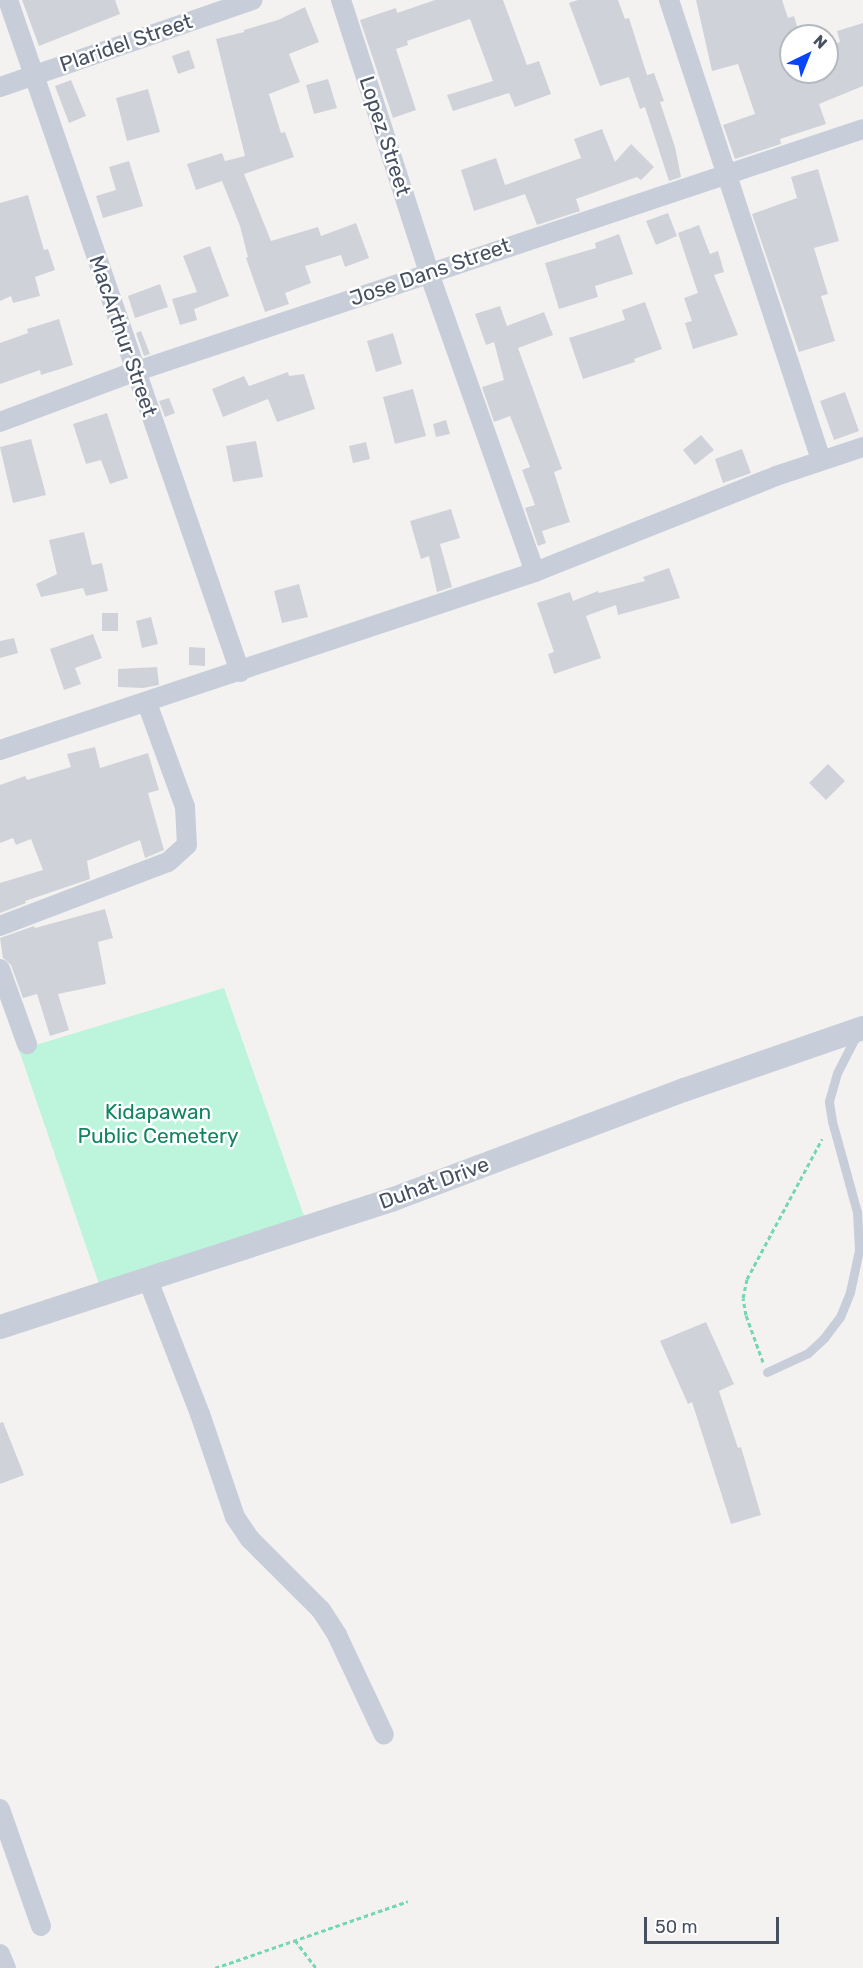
<!DOCTYPE html>
<html>
<head>
<meta charset="utf-8">
<style>
	body { margin:0 }
	#map { position:relative; width:863px; height:1968px; overflow:hidden; background:#f4f2f1; font-family:Rubik,sans-serif }
	div>[style] { position:absolute }
	.green>* { inset:0; background:#bdf4dc }
	.building>* { inset:0; background:#d0d2d9 }
	.path>* { height:3px; margin-top:-1.5px; transform-origin:0; background:repeating-linear-gradient(90deg,#72d6b7 0 4.5px,transparent 0 7.5px) }
	.service>* { height:9px; margin:-4.5px; padding:0 4.5px; transform-origin:4.5px; border-radius:4.5px; background:#c7ceda }
	.minor>* { height:20px; margin:-10px; padding:0 10px; transform-origin:10px; border-radius:10px; background:#c7ceda }
	.tertiary>* { height:24px; margin:-12px; padding:0 12px; transform-origin:12px; border-radius:12px; background:#c7ceda }
	span { translate:-50% -50%; white-space:nowrap; text-align:center; line-height:1.15; -webkit-text-stroke:5px #fff; paint-order:stroke }
	.street-label { font-size:21px; color:#475061 }
	.park-label { font-size:21px; color:#0f8660 }
	.north { position:absolute; left:779px; top:24px; width:60px; height:60px; box-sizing:border-box; background:#fff; border:2px solid #b5b9c0; border-radius:50%; rotate:43deg; font-size:16px; font-weight:700; line-height:24px; text-align:center; color:#475061 }
	.north::after { content:''; display:block; margin:auto; width:21px; height:27px; background:#0845f7; clip-path:polygon(50% 0,100% 100%,50% 72%,0 100%) }
	.scale { position:absolute; left:644px; top:1917px; width:135px; height:27px; box-sizing:border-box; border:3px solid #475061; border-top:0; padding-left:8px; font-size:18px; line-height:21px; white-space:nowrap; color:#475061; -webkit-text-stroke:4px #fff; paint-order:stroke }
</style>
</head>
<body>
<div id="map">
	<div class="green">
		<i style="clip-path:polygon(224px 988px,304px 1216px,99px 1284px,19px 1050px)"></i>
	</div>
	<div class="building">
		<i style="clip-path:polygon(22px 0,115px 0,120px 14px,39px 46px)"></i>
		<i style="clip-path:polygon(435px 0,503px 0,527px 65px,539px 61px,551px 94px,515px 107px,509px 93px,453px 111px,447px 95px,493px 81px,470px 19px,407px 41px,408px 45px,396px 49px,416px 110px,393px 118px,360px 20px,396px 8px,397px 13px)"></i>
		<i style="clip-path:polygon(578px 0,618px 0,625px 19px,629px 18px,647px 75px,654px 73px,664px 101px,660px 102px,675px 147px,681px 177px,669px 181px,645px 107px,640px 109px,629px 77px,600px 86px,569px 3px)"></i>
		<i style="clip-path:polygon(696px 0,782px 0,788px 18px,794px 16px,800px 36px,791px 36px,791px 72px,827px 72px,827px 46px,840px 42px,837px 31px,863px 23px,863px 86px,819px 104px,826px 124px,780px 139px,781px 144px,735px 159px,723px 125px,755px 114px,738px 64px,712px 71px)"></i>
		<i style="clip-path:polygon(305px 7px,319px 42px,289px 54px,300px 82px,269px 94px,281px 133px,285px 132px,294px 157px,244px 174px,271px 241px,318px 227px,321px 236px,356px 223px,369px 258px,345px 267px,341px 255px,305px 266px,311px 283px,285px 293px,289px 304px,265px 312px,246px 258px,248px 257px,240px 226px,222px 181px,196px 190px,187px 164px,222px 153px,225px 161px,245px 156px,216px 39px,244px 32px,244px 30px,278px 20px)"></i>
		<i style="clip-path:polygon(189px 50px,195px 68px,178px 74px,172px 56px)"></i>
		<i style="clip-path:polygon(328px 79px,337px 108px,314px 114px,306px 85px)"></i>
		<i style="clip-path:polygon(71px 80px,86px 116px,69px 123px,55px 86px)"></i>
		<i style="clip-path:polygon(148px 89px,160px 132px,127px 141px,116px 98px)"></i>
		<i style="clip-path:polygon(602px 129px,615px 162px,631px 144px,654px 167px,641px 180px,637px 177px,576px 199px,580px 211px,537px 225px,525px 194px,474px 211px,461px 170px,496px 158px,505px 185px,581px 158px,574px 139px)"></i>
		<i style="clip-path:polygon(129px 161px,143px 206px,103px 218px,96px 196px,116px 190px,109px 167px)"></i>
		<i style="clip-path:polygon(818px 169px,839px 241px,814px 248px,828px 294px,821px 296px,835px 341px,799px 352px,752px 214px,797px 198px,791px 177px)"></i>
		<i style="clip-path:polygon(28px 195px,44px 250px,48px 249px,55px 270px,35px 277px,40px 296px,13px 303px,11px 296px,0 301px,0 203px)"></i>
		<i style="clip-path:polygon(668px 213px,677px 236px,656px 245px,646px 221px)"></i>
		<i style="clip-path:polygon(699px 225px,710px 254px,718px 251px,724px 272px,714px 275px,738px 335px,693px 349px,685px 323px,692px 321px,684px 298px,698px 293px,678px 233px)"></i>
		<i style="clip-path:polygon(619px 234px,633px 274px,595px 286px,598px 297px,559px 309px,545px 263px,596px 248px,595px 243px)"></i>
		<i style="clip-path:polygon(210px 246px,229px 296px,194px 309px,197px 320px,180px 325px,172px 299px,197px 292px,183px 256px)"></i>
		<i style="clip-path:polygon(160px 284px,168px 307px,135px 318px,128px 296px)"></i>
		<i style="clip-path:polygon(645px 302px,662px 349px,634px 359px,635px 362px,583px 379px,569px 338px,625px 320px,622px 310px)"></i>
		<i style="clip-path:polygon(500px 306px,507px 326px,544px 312px,553px 335px,518px 348px,562px 469px,554px 472px,570px 522px,542px 531px,546px 543px,538px 546px,525px 508px,535px 505px,522px 470px,530px 467px,510px 416px,494px 422px,482px 387px,504px 380px,494px 342px,486px 345px,475px 314px)"></i>
		<i style="clip-path:polygon(59px 319px,73px 365px,41px 375px,40px 370px,0 384px,0 343px,28px 333px,27px 329px)"></i>
		<i style="clip-path:polygon(141px 331px,150px 354px,144px 356px,136px 333px)"></i>
		<i style="clip-path:polygon(393px 333px,402px 364px,376px 372px,367px 341px)"></i>
		<i style="clip-path:polygon(288px 372px,289px 376px,304px 374px,315px 409px,277px 422px,268px 399px,223px 417px,212px 389px,244px 376px,249px 386px)"></i>
		<i style="clip-path:polygon(413px 389px,426px 436px,395px 444px,383px 397px)"></i>
		<i style="clip-path:polygon(845px 392px,859px 431px,834px 440px,820px 401px)"></i>
		<i style="clip-path:polygon(169px 398px,175px 413px,165px 417px,159px 401px)"></i>
		<i style="clip-path:polygon(107px 413px,128px 478px,110px 484px,101px 460px,86px 464px,73px 424px)"></i>
		<i style="clip-path:polygon(446px 420px,450px 434px,436px 437px,433px 424px)"></i>
		<i style="clip-path:polygon(701px 435px,714px 450px,695px 465px,683px 450px)"></i>
		<i style="clip-path:polygon(31px 439px,46px 495px,13px 503px,0 447px)"></i>
		<i style="clip-path:polygon(256px 441px,263px 477px,233px 482px,226px 446px)"></i>
		<i style="clip-path:polygon(366px 442px,370px 459px,353px 463px,349px 446px)"></i>
		<i style="clip-path:polygon(742px 449px,751px 473px,723px 483px,715px 459px)"></i>
		<i style="clip-path:polygon(451px 509px,460px 538px,440px 544px,452px 587px,437px 592px,429px 556px,421px 559px,410px 521px)"></i>
		<i style="clip-path:polygon(84px 532px,92px 565px,102px 563px,108px 591px,86px 596px,83px 588px,41px 597px,36px 584px,57px 574px,49px 540px)"></i>
		<i style="clip-path:polygon(669px 568px,680px 598px,618px 615px,616px 605px,586px 616px,601px 658px,554px 674px,548px 654px,554px 652px,537px 603px,570px 592px,573px 601px,598px 591px,599px 593px,645px 581px,643px 577px)"></i>
		<i style="clip-path:polygon(299px 584px,308px 617px,282px 623px,274px 591px)"></i>
		<i style="clip-path:polygon(102px 613px,118px 613px,118px 631px,102px 631px)"></i>
		<i style="clip-path:polygon(151px 617px,158px 644px,142px 648px,136px 621px)"></i>
		<i style="clip-path:polygon(93px 634px,102px 658px,75px 668px,81px 684px,64px 690px,50px 649px)"></i>
		<i style="clip-path:polygon(14px 638px,18px 653px,0 658px,0 641px)"></i>
		<i style="clip-path:polygon(189px 647px,205px 648px,205px 666px,189px 665px)"></i>
		<i style="clip-path:polygon(157px 667px,159px 685px,143px 688px,118px 687px,118px 669px)"></i>
		<i style="clip-path:polygon(95px 747px,100px 768px,148px 753px,159px 790px,148px 793px,164px 850px,145px 858px,140px 840px,87px 861px,90px 879px,25px 901px,26px 903px,0 913px,0 883px,43px 870px,31px 839px,16px 845px,13px 838px,0 843px,0 785px,25px 776px,27px 780px,71px 767px,67px 754px)"></i>
		<i style="clip-path:polygon(828px 764px,845px 781px,826px 800px,809px 783px)"></i>
		<i style="clip-path:polygon(105px 909px,113px 938px,98px 942px,106px 984px,58px 994px,69px 1030px,50px 1036px,37px 994px,23px 998px,11px 965px,3px 958px,0 938px,34px 926px,35px 928px)"></i>
		<i style="clip-path:polygon(706px 1322px,734px 1384px,719px 1391px,738px 1448px,741px 1447px,761px 1515px,731px 1524px,692px 1402px,688px 1404px,660px 1341px)"></i>
		<i style="clip-path:polygon(3px 1422px,24px 1475px,0 1484px,0 1423px)"></i>
	</div>
	<div class="path">
		<i style="left:763px;top:1362px;width:50px;rotate:-109.9deg"></i>
		<i style="left:746px;top:1315px;width:17px;rotate:-100deg"></i>
		<i style="left:743px;top:1298px;width:19px;rotate:-78deg"></i>
		<i style="left:747px;top:1279px;width:159px;rotate:-61.8deg"></i>
		<i style="left:295px;top:1940px;width:35px;rotate:53deg"></i>
		<i style="left:215px;top:1968px;width:204px;rotate:-19.1deg"></i>
	</div>
	<div class="service">
		<i style="left:767px;top:1372px;width:45px;rotate:-24.9deg"></i>
		<i style="left:808px;top:1353px;width:22px;rotate:-43deg"></i>
		<i style="left:824px;top:1338px;width:26px;rotate:-53deg"></i>
		<i style="left:840px;top:1317px;width:27px;rotate:-68deg"></i>
		<i style="left:850px;top:1292px;width:43px;rotate:-77.9deg"></i>
		<i style="left:859px;top:1250px;width:38px;rotate:-93deg"></i>
		<i style="left:857px;top:1212px;width:94px;rotate:-105.4deg"></i>
		<i style="left:832px;top:1121px;width:20px;rotate:-99deg"></i>
		<i style="left:829px;top:1101px;width:29px;rotate:-74deg"></i>
		<i style="left:837px;top:1073px;width:44px;rotate:-62.9deg"></i>
	</div>
	<div class="minor">
		<i style="left:8px;top:0;width:711px;rotate:70.95deg"></i>
		<i style="left:341px;top:0;width:287px;rotate:72.1deg"></i>
		<i style="left:429px;top:273px;width:317px;rotate:70.5deg"></i>
		<i style="left:669px;top:0;width:484px;rotate:71.7deg"></i>
		<i style="left:0;top:87px;width:267px;rotate:-19deg"></i>
		<i style="left:0;top:422px;width:143px;rotate:-20.5deg"></i>
		<i style="left:134px;top:372px;width:768px;rotate:-18.43deg"></i>
		<i style="left:0;top:750px;width:564px;rotate:-18.4deg"></i>
		<i style="left:535px;top:572px;width:259px;rotate:-21.7deg"></i>
		<i style="left:776px;top:476px;width:92px;rotate:-18.4deg"></i>
		<i style="left:0;top:926px;width:180px;rotate:-20.9deg"></i>
		<i style="left:168px;top:862px;width:25px;rotate:-42deg"></i>
		<i style="left:187px;top:845px;width:38px;rotate:-93deg"></i>
		<i style="left:185px;top:807px;width:111px;rotate:-110.1deg"></i>
		<i style="left:0;top:969px;width:80px;rotate:70.2deg"></i>
		<i style="left:148px;top:1280px;width:144px;rotate:68.8deg"></i>
		<i style="left:200px;top:1414px;width:109px;rotate:71.2deg"></i>
		<i style="left:235px;top:1517px;width:27px;rotate:56deg"></i>
		<i style="left:250px;top:1539px;width:100px;rotate:45deg"></i>
		<i style="left:321px;top:1610px;width:30px;rotate:57deg"></i>
		<i style="left:337px;top:1635px;width:110px;rotate:64.8deg"></i>
		<i style="left:0;top:1809px;width:124px;rotate:70.7deg"></i>
		<i style="left:0;top:1954px;width:15px;rotate:67deg"></i>
	</div>
	<div class="tertiary">
		<i style="left:0;top:1327px;width:411px;rotate:-18deg"></i>
		<i style="left:391px;top:1200px;width:313px;rotate:-20.6deg"></i>
		<i style="left:684px;top:1090px;width:189px;rotate:-19.1deg"></i>
	</div>
	<div class="street-label">
		<span style="left:126px;top:43px;rotate:-19deg">Plaridel Street</span>
		<span style="left:385px;top:136px;rotate:72deg">Lopez Street</span>
		<span style="left:430px;top:272px;rotate:-19deg">Jose Dans Street</span>
		<span style="left:123px;top:336px;rotate:71deg">MacArthur Street</span>
		<span style="left:434px;top:1183px;rotate:-20deg">Duhat Drive</span>
	</div>
	<div class="park-label">
		<span style="left:158px;top:1124px">Kidapawan<br>Public Cemetery</span>
	</div>
	<div class="north">N</div>
	<div class="scale">50 m</div>
</div>
</body>
</html>
